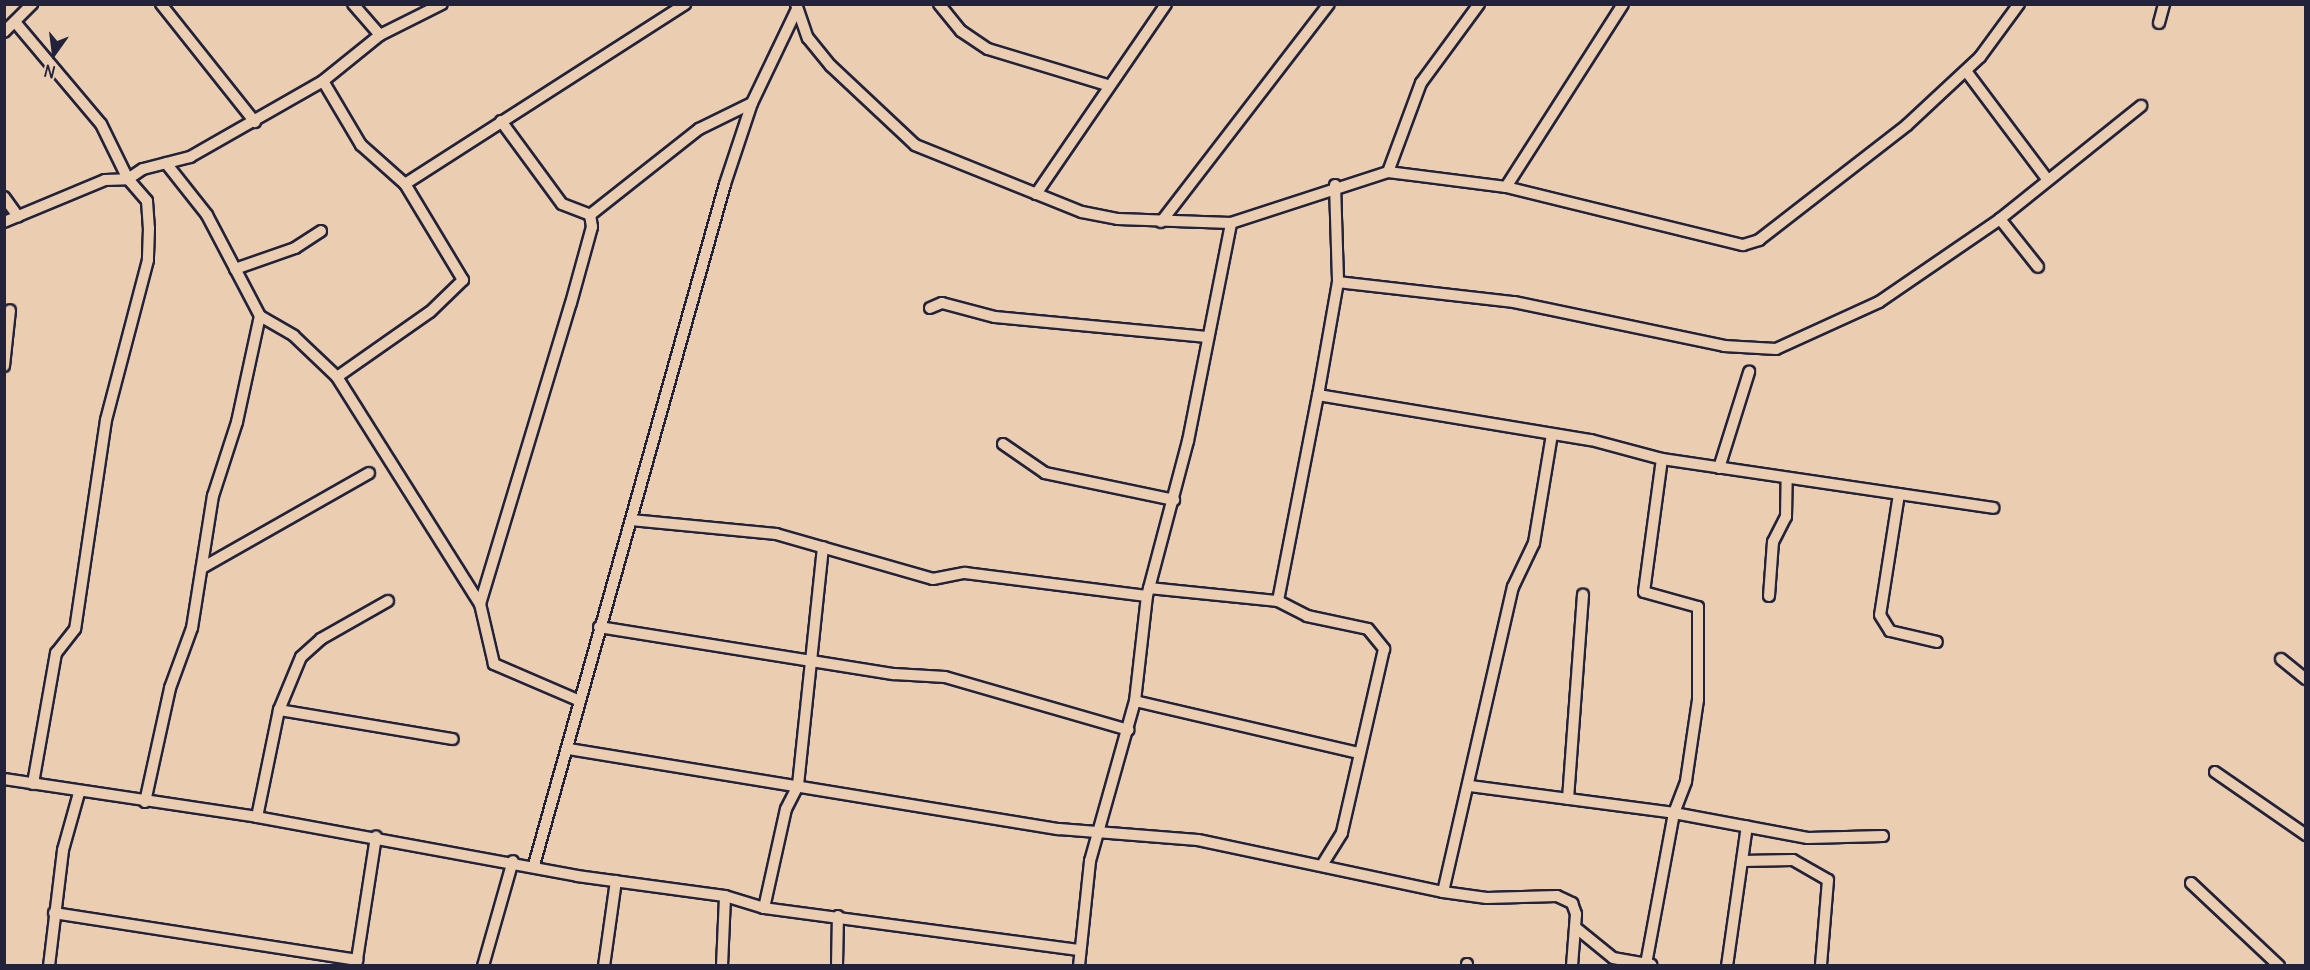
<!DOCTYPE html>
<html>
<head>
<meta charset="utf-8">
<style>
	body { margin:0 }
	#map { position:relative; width:2310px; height:970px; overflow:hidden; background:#ebceb1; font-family:Delius,sans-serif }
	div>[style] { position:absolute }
	.roads { filter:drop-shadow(2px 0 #22223b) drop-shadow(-2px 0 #22223b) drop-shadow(0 2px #22223b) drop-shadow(0 -2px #22223b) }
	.street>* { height:10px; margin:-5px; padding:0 5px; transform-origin:5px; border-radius:5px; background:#ebceb1 }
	span { translate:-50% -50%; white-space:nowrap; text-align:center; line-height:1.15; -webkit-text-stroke:4.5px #ebceb1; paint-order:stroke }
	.frame { position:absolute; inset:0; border:6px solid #22223b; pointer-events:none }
	.north { position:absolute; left:24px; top:24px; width:60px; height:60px; -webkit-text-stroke:4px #ebceb1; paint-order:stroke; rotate:194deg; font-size:16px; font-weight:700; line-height:24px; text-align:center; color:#22223b }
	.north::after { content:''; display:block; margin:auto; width:21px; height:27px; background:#22223b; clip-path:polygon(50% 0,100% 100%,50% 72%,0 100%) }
</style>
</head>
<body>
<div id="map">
	<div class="roads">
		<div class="street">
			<i style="left:161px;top:4px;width:151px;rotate:51.5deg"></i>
			<i style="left:353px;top:4px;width:41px;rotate:48.9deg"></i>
			<i style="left:796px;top:4px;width:36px;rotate:71deg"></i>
			<i style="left:808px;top:38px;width:36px;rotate:51deg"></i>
			<i style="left:831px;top:66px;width:115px;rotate:43.2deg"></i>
			<i style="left:915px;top:145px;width:180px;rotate:21.9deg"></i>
			<i style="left:1082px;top:212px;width:37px;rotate:11deg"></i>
			<i style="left:1118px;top:219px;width:113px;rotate:2deg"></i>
			<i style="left:1231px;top:223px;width:165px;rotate:-18deg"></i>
			<i style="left:1388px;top:172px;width:119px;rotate:7.2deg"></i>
			<i style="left:1506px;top:187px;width:244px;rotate:13.8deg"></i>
			<i style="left:1743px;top:245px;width:17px;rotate:-17deg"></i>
			<i style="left:1759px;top:240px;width:187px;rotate:-37.8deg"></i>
			<i style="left:1907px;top:125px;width:100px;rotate:-43deg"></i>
			<i style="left:1980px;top:57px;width:66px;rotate:-53.7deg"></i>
			<i style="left:939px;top:4px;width:35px;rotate:51deg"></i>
			<i style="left:961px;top:31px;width:32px;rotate:34deg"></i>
			<i style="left:988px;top:49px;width:124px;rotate:16.8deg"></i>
			<i style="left:15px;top:22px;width:133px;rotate:49.9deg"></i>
			<i style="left:101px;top:124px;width:61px;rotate:63.9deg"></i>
			<i style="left:128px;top:179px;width:29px;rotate:49deg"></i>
			<i style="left:147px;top:201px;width:27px;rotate:86deg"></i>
			<i style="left:149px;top:228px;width:32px;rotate:92deg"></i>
			<i style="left:148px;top:260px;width:165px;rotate:104.7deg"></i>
			<i style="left:106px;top:420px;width:211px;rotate:98.4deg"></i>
			<i style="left:75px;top:629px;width:31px;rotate:128deg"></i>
			<i style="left:56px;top:653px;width:133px;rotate:100deg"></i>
			<i style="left:2159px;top:23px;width:20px;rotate:-75deg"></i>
			<i style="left:4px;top:32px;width:40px;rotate:-45deg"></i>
			<i style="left:1966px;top:71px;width:135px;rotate:53.1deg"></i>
			<i style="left:501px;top:121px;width:103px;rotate:53.7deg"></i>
			<i style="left:562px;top:204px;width:30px;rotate:21deg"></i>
			<i style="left:1388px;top:172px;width:95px;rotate:-69.7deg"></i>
			<i style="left:1421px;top:83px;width:98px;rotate:-53.7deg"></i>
			<i style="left:405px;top:184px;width:333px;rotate:-32.7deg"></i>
			<i style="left:1335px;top:185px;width:97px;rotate:88.2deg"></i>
			<i style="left:1338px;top:282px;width:115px;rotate:100deg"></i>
			<i style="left:1318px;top:395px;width:277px;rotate:9.4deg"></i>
			<i style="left:1591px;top:440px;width:73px;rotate:15deg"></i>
			<i style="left:1662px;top:459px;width:335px;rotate:8.4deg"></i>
			<i style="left:1506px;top:187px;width:217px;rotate:-57.4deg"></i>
			<i style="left:1036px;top:194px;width:230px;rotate:-55.6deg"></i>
			<i style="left:4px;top:197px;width:24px;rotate:54deg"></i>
			<i style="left:2000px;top:219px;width:61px;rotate:51.6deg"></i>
			<i style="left:4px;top:222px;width:109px;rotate:-22.6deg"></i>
			<i style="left:105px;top:180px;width:23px;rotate:-2deg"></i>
			<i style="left:128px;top:179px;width:18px;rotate:-34deg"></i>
			<i style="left:143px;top:169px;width:49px;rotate:-14.3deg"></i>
			<i style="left:190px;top:157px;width:153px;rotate:-29.7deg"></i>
			<i style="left:323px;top:81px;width:73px;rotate:-38.9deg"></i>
			<i style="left:380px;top:35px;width:69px;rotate:-26.6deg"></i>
			<i style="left:1161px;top:222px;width:275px;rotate:-52.4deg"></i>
			<i style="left:235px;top:269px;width:64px;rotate:-19.3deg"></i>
			<i style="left:295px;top:248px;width:31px;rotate:-33deg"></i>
			<i style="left:1338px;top:282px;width:177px;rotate:6.5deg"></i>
			<i style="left:1514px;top:302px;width:215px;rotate:11.8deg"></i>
			<i style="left:1724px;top:346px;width:52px;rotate:3.3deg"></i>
			<i style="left:1776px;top:349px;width:113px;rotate:-24.5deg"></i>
			<i style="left:1879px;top:302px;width:147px;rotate:-34.4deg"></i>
			<i style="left:2000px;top:219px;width:181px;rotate:-38.7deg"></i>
			<i style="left:930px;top:308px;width:13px;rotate:-23deg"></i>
			<i style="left:942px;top:303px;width:55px;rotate:14.8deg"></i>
			<i style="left:995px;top:317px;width:213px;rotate:5.4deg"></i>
			<i style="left:260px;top:316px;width:39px;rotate:30deg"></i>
			<i style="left:294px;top:336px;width:59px;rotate:43.6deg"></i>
			<i style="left:337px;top:377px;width:113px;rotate:-35deg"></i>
			<i style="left:430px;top:312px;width:46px;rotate:-44.1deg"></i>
			<i style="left:463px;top:280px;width:112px;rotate:-121.1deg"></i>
			<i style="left:405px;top:184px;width:59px;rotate:-138.4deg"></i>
			<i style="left:361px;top:145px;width:74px;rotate:-120.7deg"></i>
			<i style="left:4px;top:366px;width:56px;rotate:-83.9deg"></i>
			<i style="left:337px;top:377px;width:268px;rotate:57.8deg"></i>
			<i style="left:1318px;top:395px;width:210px;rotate:101deg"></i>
			<i style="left:1278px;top:601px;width:33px;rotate:27deg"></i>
			<i style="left:1307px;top:616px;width:62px;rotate:12deg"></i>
			<i style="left:1368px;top:629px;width:26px;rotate:51deg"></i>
			<i style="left:1384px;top:649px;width:189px;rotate:102.9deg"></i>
			<i style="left:1342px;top:833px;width:36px;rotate:122deg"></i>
			<i style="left:1003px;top:444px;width:51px;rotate:34.6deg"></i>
			<i style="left:1045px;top:473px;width:132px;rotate:11.8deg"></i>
			<i style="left:1719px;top:468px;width:101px;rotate:-72.6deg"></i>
			<i style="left:1899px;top:494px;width:122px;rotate:98.9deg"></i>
			<i style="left:1880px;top:615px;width:19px;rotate:58deg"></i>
			<i style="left:1890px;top:631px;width:48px;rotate:13.2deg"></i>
			<i style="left:631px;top:520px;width:146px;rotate:5.5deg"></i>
			<i style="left:776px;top:534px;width:163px;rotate:16deg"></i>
			<i style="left:933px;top:579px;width:33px;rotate:-11deg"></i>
			<i style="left:965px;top:573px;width:183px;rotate:7.2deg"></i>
			<i style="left:202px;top:568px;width:192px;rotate:-29.6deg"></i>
			<i style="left:1149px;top:588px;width:130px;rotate:5.8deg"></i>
			<i style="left:1769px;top:596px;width:54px;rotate:-85.8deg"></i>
			<i style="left:1773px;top:542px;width:28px;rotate:-63deg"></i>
			<i style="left:1786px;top:517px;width:39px;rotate:-89deg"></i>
			<i style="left:599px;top:627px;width:299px;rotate:9.1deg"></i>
			<i style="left:894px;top:674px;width:51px;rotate:3.4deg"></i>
			<i style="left:945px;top:677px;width:191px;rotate:16.1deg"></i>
			<i style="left:2281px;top:659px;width:32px;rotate:39deg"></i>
			<i style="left:580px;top:701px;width:94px;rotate:-156.7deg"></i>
			<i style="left:494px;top:664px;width:62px;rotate:-103.1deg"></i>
			<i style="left:480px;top:604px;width:314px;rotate:-73.2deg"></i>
			<i style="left:571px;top:303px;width:79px;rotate:-74.6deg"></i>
			<i style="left:592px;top:227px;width:12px;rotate:-99deg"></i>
			<i style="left:590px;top:215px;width:139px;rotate:-38.3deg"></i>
			<i style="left:699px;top:129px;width:59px;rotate:-26.1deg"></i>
			<i style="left:1135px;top:701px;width:229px;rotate:13.1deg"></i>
			<i style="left:279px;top:710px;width:176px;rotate:9.5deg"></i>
			<i style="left:569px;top:749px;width:496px;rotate:9.3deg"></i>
			<i style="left:1059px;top:829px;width:139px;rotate:4.5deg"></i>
			<i style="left:1198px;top:840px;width:250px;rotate:12deg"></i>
			<i style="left:1443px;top:892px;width:44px;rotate:7.8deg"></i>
			<i style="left:1487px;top:898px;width:70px;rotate:-1.6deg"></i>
			<i style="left:1557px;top:896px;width:17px;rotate:25deg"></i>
			<i style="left:1572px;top:903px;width:12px;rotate:70deg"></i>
			<i style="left:1576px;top:914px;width:52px;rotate:94.4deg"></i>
			<i style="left:2215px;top:772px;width:111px;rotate:34.7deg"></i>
			<i style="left:4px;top:779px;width:256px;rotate:8.5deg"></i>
			<i style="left:257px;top:817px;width:325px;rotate:10.4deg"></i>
			<i style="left:577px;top:876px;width:149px;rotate:7.7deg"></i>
			<i style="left:725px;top:896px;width:41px;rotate:17.1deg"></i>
			<i style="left:764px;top:908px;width:318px;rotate:7.6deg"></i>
			<i style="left:1470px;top:786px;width:206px;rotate:7.5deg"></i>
			<i style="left:1674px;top:813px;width:136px;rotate:10.6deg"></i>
			<i style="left:1808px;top:838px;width:75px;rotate:-1.5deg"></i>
			<i style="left:1568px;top:799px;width:205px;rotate:-85.8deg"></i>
			<i style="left:145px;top:802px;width:117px;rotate:-77.6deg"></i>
			<i style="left:170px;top:688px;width:64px;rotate:-69.9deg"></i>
			<i style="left:192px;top:628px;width:134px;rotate:-81deg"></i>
			<i style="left:213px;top:496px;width:78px;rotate:-72deg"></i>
			<i style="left:237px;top:422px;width:108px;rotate:-77.8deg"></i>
			<i style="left:260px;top:316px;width:114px;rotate:-117.7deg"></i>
			<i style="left:207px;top:215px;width:66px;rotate:-128.3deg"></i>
			<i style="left:257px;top:817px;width:109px;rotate:-78.4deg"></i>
			<i style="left:279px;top:710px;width:57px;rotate:-67.5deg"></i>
			<i style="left:301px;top:657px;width:27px;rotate:-42deg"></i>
			<i style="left:321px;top:639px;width:77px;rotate:-29.6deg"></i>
			<i style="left:1742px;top:861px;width:51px;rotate:-1.1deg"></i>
			<i style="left:1793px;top:860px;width:40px;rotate:29.7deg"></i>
			<i style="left:1828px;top:880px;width:86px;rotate:94.7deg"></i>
			<i style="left:534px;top:865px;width:707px;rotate:-74.33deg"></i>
			<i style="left:725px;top:184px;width:85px;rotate:-71.6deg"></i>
			<i style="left:752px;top:103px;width:104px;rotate:-64.4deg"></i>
			<i style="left:2191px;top:883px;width:121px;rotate:43.3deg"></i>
			<i style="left:1443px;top:892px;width:313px;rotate:-77.1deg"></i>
			<i style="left:1513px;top:587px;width:49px;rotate:-64.5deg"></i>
			<i style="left:1534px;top:543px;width:110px;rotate:-80.6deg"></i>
			<i style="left:764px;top:908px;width:101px;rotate:-77.5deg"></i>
			<i style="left:786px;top:809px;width:27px;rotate:-63deg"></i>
			<i style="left:798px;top:785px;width:239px;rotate:-84deg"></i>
			<i style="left:54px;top:913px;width:307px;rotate:8.8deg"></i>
			<i style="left:1575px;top:927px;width:49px;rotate:39.2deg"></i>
			<i style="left:1613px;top:958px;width:39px;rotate:10deg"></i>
			<i style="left:1646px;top:964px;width:154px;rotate:-79.5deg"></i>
			<i style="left:1674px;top:813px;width:34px;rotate:-69deg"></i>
			<i style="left:1686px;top:781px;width:82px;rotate:-81.6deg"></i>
			<i style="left:1698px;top:700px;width:93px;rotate:-90deg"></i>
			<i style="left:1698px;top:607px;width:56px;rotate:-164.5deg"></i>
			<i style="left:1644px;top:592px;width:134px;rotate:-82.3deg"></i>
			<i style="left:49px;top:966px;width:117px;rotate:-83.1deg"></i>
			<i style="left:63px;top:850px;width:59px;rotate:-74.3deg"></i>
			<i style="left:356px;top:966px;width:131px;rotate:-81.2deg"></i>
			<i style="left:483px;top:966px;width:109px;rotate:-74.1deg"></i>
			<i style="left:604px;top:966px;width:86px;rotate:-82deg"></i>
			<i style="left:722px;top:966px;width:70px;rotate:-87.5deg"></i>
			<i style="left:837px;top:966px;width:50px;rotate:-88.9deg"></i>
			<i style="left:1079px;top:966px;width:106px;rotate:-84deg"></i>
			<i style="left:1090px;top:861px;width:166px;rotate:-74.3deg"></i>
			<i style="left:1135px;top:701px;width:106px;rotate:-83.5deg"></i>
			<i style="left:1147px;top:596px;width:160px;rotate:-75.2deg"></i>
			<i style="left:1188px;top:441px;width:222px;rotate:-78.8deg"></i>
			<i style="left:1467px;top:966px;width:2px;rotate:-90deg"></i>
			<i style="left:1727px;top:966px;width:141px;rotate:-81.9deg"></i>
		</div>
	</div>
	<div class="frame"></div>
	<div class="north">N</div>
</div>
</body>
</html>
